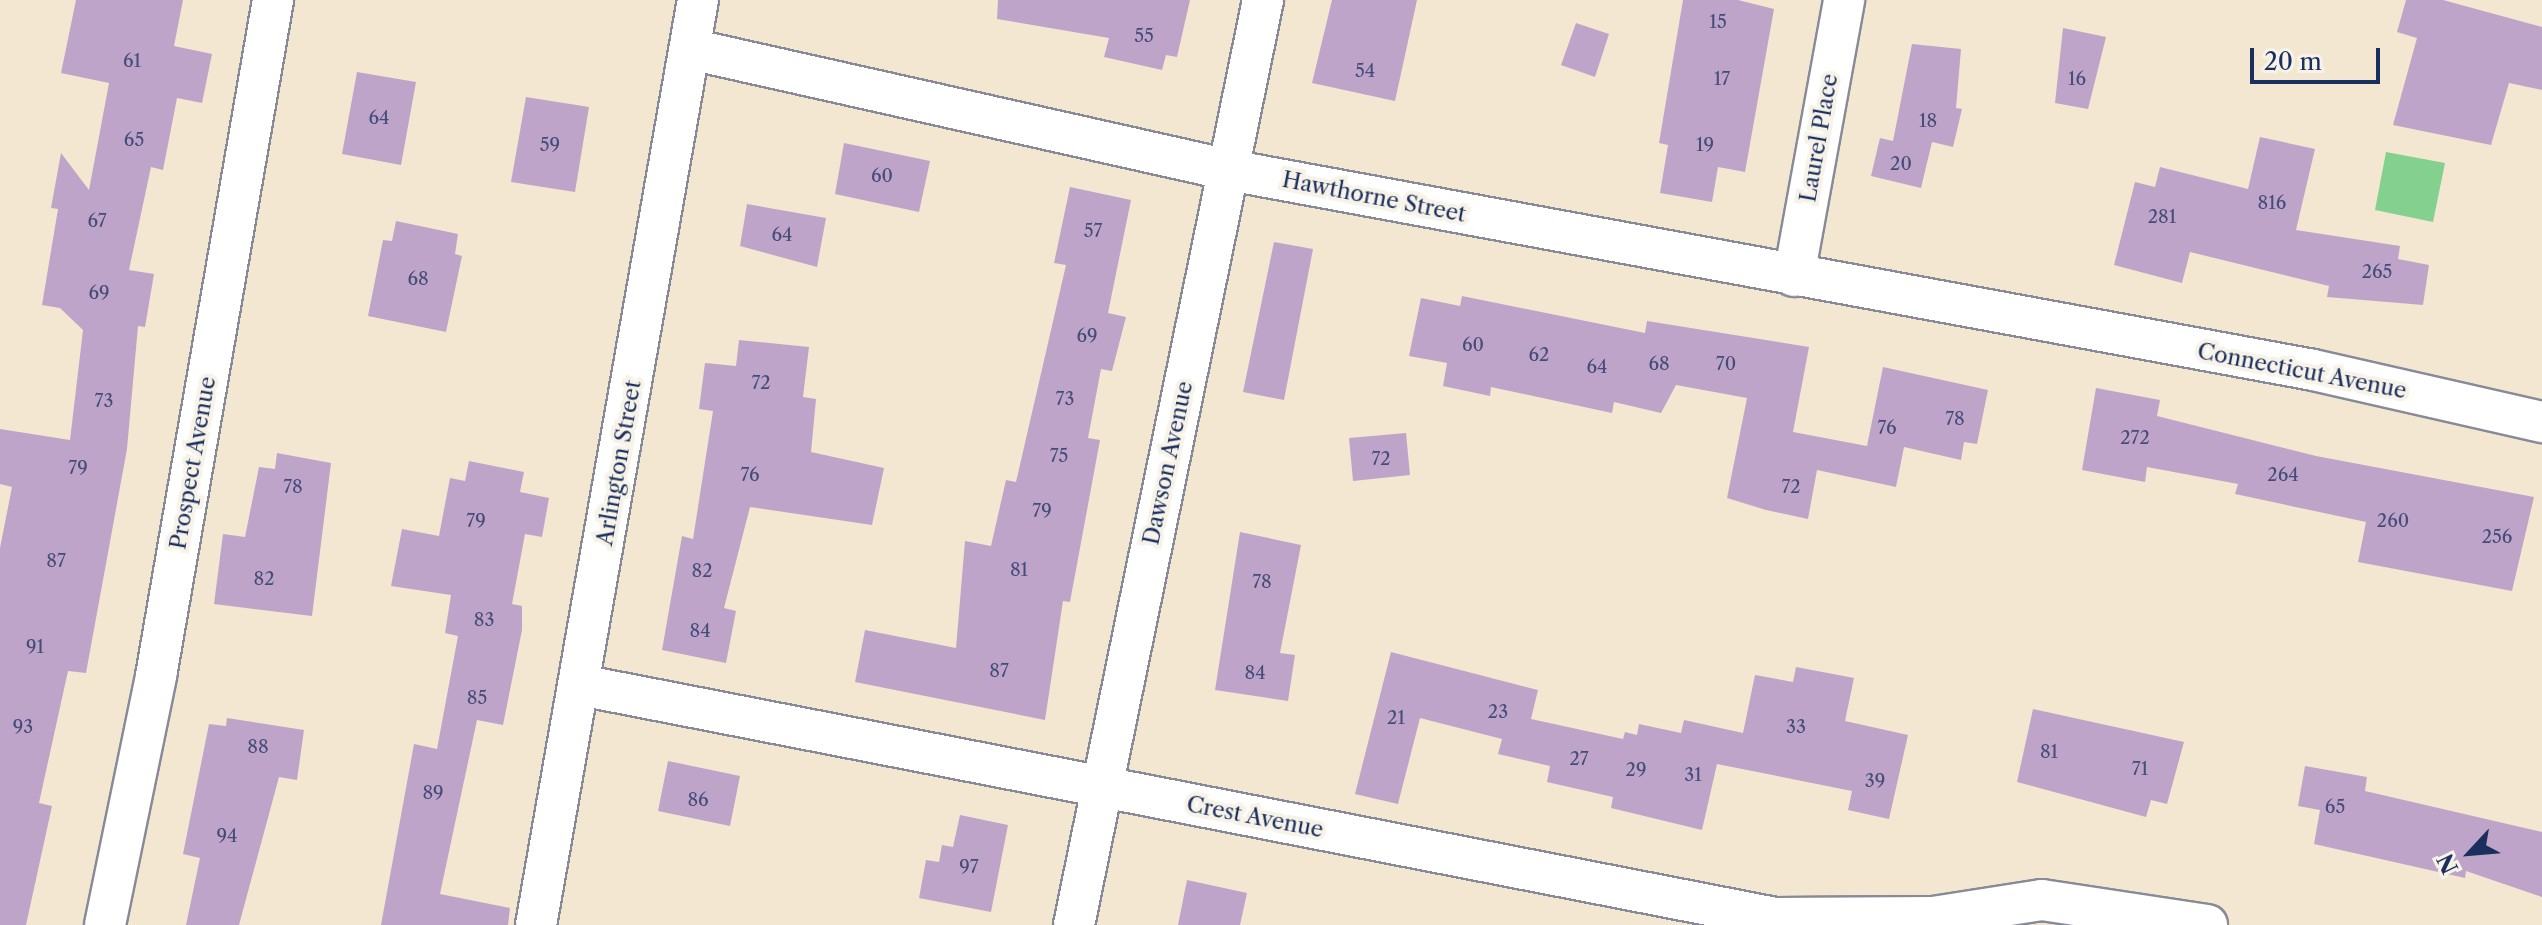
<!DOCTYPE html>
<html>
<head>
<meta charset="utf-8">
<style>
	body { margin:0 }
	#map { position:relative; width:2542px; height:925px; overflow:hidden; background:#f3e7d1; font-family:"Libre Caslon Text",serif }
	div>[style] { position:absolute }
	.green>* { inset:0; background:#84d08e }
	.building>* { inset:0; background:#bfa4ca }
	.roads { filter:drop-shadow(2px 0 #878b98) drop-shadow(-2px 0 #878b98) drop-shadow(0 2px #878b98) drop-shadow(0 -2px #878b98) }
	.minor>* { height:40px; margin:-20px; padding:0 20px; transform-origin:20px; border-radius:20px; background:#fff }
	span { translate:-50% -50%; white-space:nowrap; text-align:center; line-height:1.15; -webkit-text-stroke:8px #f7f3e8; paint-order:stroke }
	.number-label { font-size:18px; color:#444c79 }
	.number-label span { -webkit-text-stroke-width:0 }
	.street-label { font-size:22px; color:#1b2f5e }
	.north { position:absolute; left:2430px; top:813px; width:80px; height:80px; -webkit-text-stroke:6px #f7f3e8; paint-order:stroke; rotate:244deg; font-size:22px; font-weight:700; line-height:32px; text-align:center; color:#1b2f5e }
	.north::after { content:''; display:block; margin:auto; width:28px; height:36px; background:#1b2f5e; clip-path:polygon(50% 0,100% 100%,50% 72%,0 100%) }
	.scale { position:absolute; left:2250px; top:48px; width:130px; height:36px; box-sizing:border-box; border:4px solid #1b2f5e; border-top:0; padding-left:10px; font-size:24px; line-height:28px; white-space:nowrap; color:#1b2f5e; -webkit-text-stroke:6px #f7f3e8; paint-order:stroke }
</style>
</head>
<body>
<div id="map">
	<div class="green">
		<i style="clip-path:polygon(2386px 152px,2445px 163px,2433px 222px,2375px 210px)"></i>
	</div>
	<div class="building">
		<i style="clip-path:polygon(76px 0,183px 0,174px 46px,212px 54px,202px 103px,177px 98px,163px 170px,151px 167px,129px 270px,154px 274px,145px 327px,138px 326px,127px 449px,86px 673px,68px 671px,39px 803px,52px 806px,26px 925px,0 925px,0 548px,12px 487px,0 484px,0 429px,70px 440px,83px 330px,60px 308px,42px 305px,58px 209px,51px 208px,61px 153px,89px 190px,109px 83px,61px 73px)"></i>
		<i style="clip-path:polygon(998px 0,1190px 0,1177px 57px,1166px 55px,1162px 70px,1104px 57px,1109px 38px,997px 19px)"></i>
		<i style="clip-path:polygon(1332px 0,1417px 0,1395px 101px,1312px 83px)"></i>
		<i style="clip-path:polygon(1683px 0,1738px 0,1774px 9px,1745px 172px,1718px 167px,1712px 202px,1660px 193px,1668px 145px,1659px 143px)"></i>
		<i style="clip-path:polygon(2406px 0,2443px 0,2542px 27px,2542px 90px,2509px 83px,2491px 145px,2393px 125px,2417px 38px,2397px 32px)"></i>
		<i style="clip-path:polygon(1576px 23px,1609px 34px,1595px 77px,1561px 65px)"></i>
		<i style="clip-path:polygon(2063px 28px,2106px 37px,2088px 109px,2055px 103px)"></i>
		<i style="clip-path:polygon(1912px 44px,1961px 49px,1956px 108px,1962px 109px,1953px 147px,1932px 142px,1921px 188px,1871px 176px,1880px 138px,1893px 141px)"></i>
		<i style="clip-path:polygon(357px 72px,416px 82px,401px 165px,342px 154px)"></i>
		<i style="clip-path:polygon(526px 97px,589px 107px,575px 192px,511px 182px)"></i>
		<i style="clip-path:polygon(2260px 137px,2315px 149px,2296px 230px,2400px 246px,2398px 259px,2429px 265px,2423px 305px,2327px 297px,2329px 286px,2190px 252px,2182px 283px,2114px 265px,2135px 182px,2155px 187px,2160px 167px,2248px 189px)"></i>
		<i style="clip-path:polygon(844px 143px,930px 161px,919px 212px,835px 194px)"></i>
		<i style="clip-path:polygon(1070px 187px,1131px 200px,1108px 313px,1126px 317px,1112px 371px,1101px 369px,1088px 438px,1100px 440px,1070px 602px,1063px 601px,1045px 720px,855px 682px,865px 630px,956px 648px,965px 541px,991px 546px,1006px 480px,1016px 482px,1066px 265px,1054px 263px)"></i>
		<i style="clip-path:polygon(747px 204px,826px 218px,817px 267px,740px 246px)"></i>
		<i style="clip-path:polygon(396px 221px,458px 234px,455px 254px,462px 256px,446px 332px,368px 316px,383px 240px,392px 241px)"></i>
		<i style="clip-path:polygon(1274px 242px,1313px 249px,1284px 400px,1243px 392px)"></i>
		<i style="clip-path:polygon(1462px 296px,1645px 333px,1647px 321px,1809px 347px,1793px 432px,1867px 446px,1883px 367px,1988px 390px,1977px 444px,1964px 442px,1961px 460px,1904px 447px,1896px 487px,1817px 470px,1808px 519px,1766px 510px,1727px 498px,1747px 398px,1676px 385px,1661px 413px,1614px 402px,1612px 413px,1491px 387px,1490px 396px,1443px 386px,1447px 363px,1409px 356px,1421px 298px,1460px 306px)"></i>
		<i style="clip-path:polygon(739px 340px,809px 347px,803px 397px,816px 399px,811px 452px,884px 468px,872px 525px,750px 507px,724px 608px,736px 611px,726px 663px,662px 650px,682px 536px,693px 539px,713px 411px,699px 409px,705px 363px,736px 366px)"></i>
		<i style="clip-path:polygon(2096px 388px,2160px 400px,2157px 416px,2316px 456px,2534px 497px,2512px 591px,2358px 562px,2366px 522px,2235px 494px,2238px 484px,2147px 467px,2145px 482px,2082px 470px)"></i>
		<i style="clip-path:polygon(1406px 433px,1410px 475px,1353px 481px,1349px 438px)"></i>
		<i style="clip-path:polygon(277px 453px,331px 463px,312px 616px,214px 604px,223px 534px,245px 537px,259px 467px,275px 469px)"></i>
		<i style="clip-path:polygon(469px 461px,524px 472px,520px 492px,549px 498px,542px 537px,525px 534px,512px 604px,522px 606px,522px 630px,503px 725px,477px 720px,440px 894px,510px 908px,508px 925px,381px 925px,414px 744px,437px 749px,458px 636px,445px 633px,451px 595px,391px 586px,402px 529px,439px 536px,450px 478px,465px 481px)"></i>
		<i style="clip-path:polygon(1240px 532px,1301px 545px,1280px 653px,1295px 655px,1288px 701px,1215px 690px)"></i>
		<i style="clip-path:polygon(1391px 652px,1538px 690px,1531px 719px,1623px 739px,1625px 732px,1637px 735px,1639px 724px,1681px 733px,1684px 720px,1743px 733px,1755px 675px,1793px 682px,1796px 667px,1854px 678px,1845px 721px,1908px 735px,1889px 819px,1848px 810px,1852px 791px,1717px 764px,1702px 830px,1611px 808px,1613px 797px,1547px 782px,1550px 766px,1498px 754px,1502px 739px,1420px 718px,1398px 804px,1355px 794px)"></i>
		<i style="clip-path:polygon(2033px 709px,2184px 742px,2167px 804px,2151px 800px,2146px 817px,2017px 782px)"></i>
		<i style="clip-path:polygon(227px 718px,304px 730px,297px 780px,279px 777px,239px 925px,186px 925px,200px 858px,183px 854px,209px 724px,226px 726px)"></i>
		<i style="clip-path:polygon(668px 761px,740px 776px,730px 826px,658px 811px)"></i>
		<i style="clip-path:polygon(2305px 766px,2367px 777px,2365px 791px,2542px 832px,2542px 897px,2466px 871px,2465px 878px,2314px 844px,2320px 810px,2298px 806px)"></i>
		<i style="clip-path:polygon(960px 815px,1008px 825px,991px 912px,919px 898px,926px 860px,939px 862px,942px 845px,953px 847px)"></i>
		<i style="clip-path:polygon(1187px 880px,1247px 893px,1240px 925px,1178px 925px)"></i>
	</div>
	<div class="roads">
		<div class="minor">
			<i style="left:690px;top:49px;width:552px;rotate:12.65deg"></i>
			<i style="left:1229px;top:170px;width:1102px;rotate:10.45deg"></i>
			<i style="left:2313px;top:370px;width:235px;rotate:12.8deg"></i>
			<i style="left:1794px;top:276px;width:280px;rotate:-79.7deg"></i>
			<i style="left:580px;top:685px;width:1218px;rotate:11.03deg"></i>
			<i style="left:1775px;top:918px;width:158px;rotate:-0.4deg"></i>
			<i style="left:1933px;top:917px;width:110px;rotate:-8.9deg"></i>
			<i style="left:2042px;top:900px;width:167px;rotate:8.6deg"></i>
			<i style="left:105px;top:925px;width:254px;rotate:-78.4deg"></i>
			<i style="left:156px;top:676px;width:686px;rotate:-80.18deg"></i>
			<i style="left:536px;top:925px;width:939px;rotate:-80.07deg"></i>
			<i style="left:1074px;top:925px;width:944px;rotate:-78.45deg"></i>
		</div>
	</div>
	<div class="number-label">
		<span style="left:1718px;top:22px">15</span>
		<span style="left:1144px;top:36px">55</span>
		<span style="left:132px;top:61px">61</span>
		<span style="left:1365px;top:71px">54</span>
		<span style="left:1722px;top:79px">17</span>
		<span style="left:2077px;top:79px">16</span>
		<span style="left:379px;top:118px">64</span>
		<span style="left:1928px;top:121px">18</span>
		<span style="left:134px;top:140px">65</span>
		<span style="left:550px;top:145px">59</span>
		<span style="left:1705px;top:145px">19</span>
		<span style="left:1901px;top:164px">20</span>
		<span style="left:882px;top:176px">60</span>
		<span style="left:2272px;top:203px">816</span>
		<span style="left:2162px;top:217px">281</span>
		<span style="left:97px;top:221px">67</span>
		<span style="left:1093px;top:231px">57</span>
		<span style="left:782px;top:235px">64</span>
		<span style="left:2377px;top:272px">265</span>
		<span style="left:418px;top:279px">68</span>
		<span style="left:99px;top:293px">69</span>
		<span style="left:1087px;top:336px">69</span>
		<span style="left:1473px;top:345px">60</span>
		<span style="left:1539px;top:355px">62</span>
		<span style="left:1659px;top:364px">68</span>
		<span style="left:1726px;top:364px">70</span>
		<span style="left:1597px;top:367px">64</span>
		<span style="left:761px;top:383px">72</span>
		<span style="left:1065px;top:399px">73</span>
		<span style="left:104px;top:401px">73</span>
		<span style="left:1955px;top:419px">78</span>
		<span style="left:1887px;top:428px">76</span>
		<span style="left:2135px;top:438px">272</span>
		<span style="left:1059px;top:456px">75</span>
		<span style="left:1381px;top:459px">72</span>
		<span style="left:78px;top:468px">79</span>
		<span style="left:750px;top:475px">76</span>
		<span style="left:2283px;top:475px">264</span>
		<span style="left:293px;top:487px">78</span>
		<span style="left:1791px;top:487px">72</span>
		<span style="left:1042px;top:511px">79</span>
		<span style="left:476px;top:521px">79</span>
		<span style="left:2393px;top:521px">260</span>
		<span style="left:2497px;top:537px">256</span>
		<span style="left:56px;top:561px">87</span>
		<span style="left:1019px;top:570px">81</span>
		<span style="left:702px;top:571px">82</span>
		<span style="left:264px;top:579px">82</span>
		<span style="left:1262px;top:582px">78</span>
		<span style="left:484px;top:620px">83</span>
		<span style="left:700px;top:631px">84</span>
		<span style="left:35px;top:647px">91</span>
		<span style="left:999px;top:671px">87</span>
		<span style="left:1255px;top:673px">84</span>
		<span style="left:477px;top:698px">85</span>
		<span style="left:1498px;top:712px">23</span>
		<span style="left:1396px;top:718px">21</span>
		<span style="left:23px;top:727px">93</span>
		<span style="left:1796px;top:727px">33</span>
		<span style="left:258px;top:747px">88</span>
		<span style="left:2049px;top:752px">81</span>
		<span style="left:1579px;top:759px">27</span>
		<span style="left:2140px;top:769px">71</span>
		<span style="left:1636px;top:770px">29</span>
		<span style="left:1693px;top:775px">31</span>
		<span style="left:1875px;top:781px">39</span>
		<span style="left:433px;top:793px">89</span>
		<span style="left:698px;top:800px">86</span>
		<span style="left:2335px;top:807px">65</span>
		<span style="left:227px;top:836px">94</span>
		<span style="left:969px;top:867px">97</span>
	</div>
	<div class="street-label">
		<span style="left:1819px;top:138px;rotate:-80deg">Laurel Place</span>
		<span style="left:1374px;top:197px;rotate:11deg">Hawthorne Street</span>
		<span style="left:2302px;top:371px;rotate:11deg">Connecticut Avenue</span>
		<span style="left:193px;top:463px;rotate:-80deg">Prospect Avenue</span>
		<span style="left:619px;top:463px;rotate:-80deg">Arlington Street</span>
		<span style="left:1168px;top:463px;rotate:-78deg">Dawson Avenue</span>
		<span style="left:1255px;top:817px;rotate:11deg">Crest Avenue</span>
	</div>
	<div class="north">N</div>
	<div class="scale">20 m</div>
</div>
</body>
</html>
